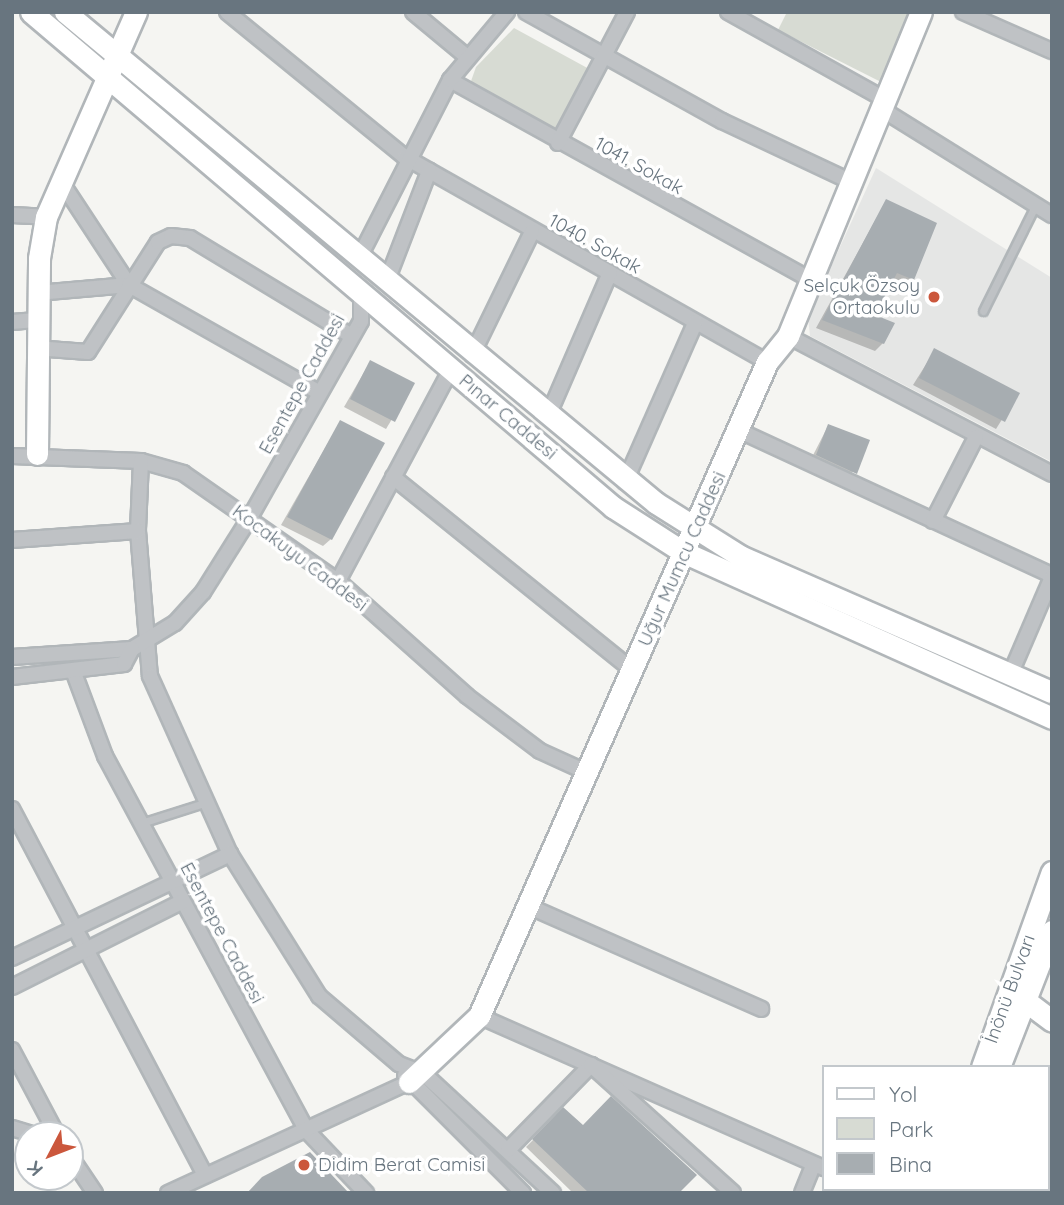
<!DOCTYPE html>
<html>
<head>
<meta charset="utf-8">
<style>
	body { margin:0 }
	#map { position:relative; width:1064px; height:1205px; overflow:hidden; background:#f5f5f2; font-family:Quicksand,sans-serif }
	div>[style] { position:absolute }
	.built>* { inset:0; background:#e5e6e5 }
	.green>* { inset:0; background:#d7dbd3 }
	.shadow>* { inset:0; background:#0003 }
	.building>* { inset:0; background:#a7adb1 }
	.roads { filter:drop-shadow(2px 0 #b1b6b9) drop-shadow(-2px 0 #b1b6b9) drop-shadow(0 2px #b1b6b9) drop-shadow(0 -2px #b1b6b9) }
	.lane>* { height:7px; margin:-3.5px; padding:0 3.5px; transform-origin:3.5px; border-radius:3.5px; background:#bfc2c5 }
	.street>* { height:14px; margin:-7px; padding:0 7px; transform-origin:7px; border-radius:7px; background:#bfc2c5 }
	.secondary>* { height:21px; margin:-10.5px; padding:0 10.5px; transform-origin:10.5px; border-radius:10.5px; background:#fff }
	.dots>* { width:19px; height:19px; translate:-50% -50%; box-sizing:border-box; border:4px solid #fff; border-radius:50% }
	span { translate:-50% -50%; white-space:nowrap; text-align:center; line-height:1.15; -webkit-text-stroke:7px #fff; paint-order:stroke }
	.street-label { font-size:19px; color:#68757f }
	.poi-label { font-size:19px; color:#68757f }
	.right { translate:-100% -50%; text-align:right }
	.left { translate:0 -50%; text-align:left }
	.frame { position:absolute; inset:0; border:14px solid #68757f; pointer-events:none }
	.legend { position:absolute; left:822px; top:1065px; width:228px; height:126px; box-sizing:border-box; background:#fff; border:2px solid #c3c8cc; margin:0; padding:9px 12px; list-style:none; font-size:21px; color:#68757f }
	.legend li { display:flex; align-items:center; gap:14px; height:35px }
	.legend b { width:35px; border:2px solid #c3c8cc }
	.north { position:absolute; left:14px; top:1121px; width:70px; height:70px; box-sizing:border-box; background:#fff; border:2px solid #c3c8cc; border-radius:50%; rotate:228deg; font-size:19px; font-weight:700; line-height:28px; text-align:center; color:#68757f }
	.north::after { content:''; display:block; margin:auto; width:24px; height:32px; background:#cb573c; clip-path:polygon(50% 0,100% 100%,50% 72%,0 100%) }
</style>
</head>
<body>
<div id="map">
	<div class="built">
		<i style="clip-path:polygon(876px 168px,1052px 278px,1052px 462px,810px 336px,808px 317px)"></i>
	</div>
	<div class="green">
		<i style="clip-path:polygon(787px 12px,906px 12px,909px 20px,881px 82px,778px 30px)"></i>
		<i style="clip-path:polygon(514px 28px,591px 70px,557px 133px,470px 84px,476px 67px)"></i>
	</div>
	<div class="shadow">
		<i style="clip-path:polygon(886px 201px,912px 279px,904px 286px,891px 281px,872px 316px,883px 343px,875px 351px,816px 328px)"></i>
		<i style="clip-path:polygon(935px 350px,1018px 394px,996px 429px,913px 385px)"></i>
		<i style="clip-path:polygon(370px 362px,413px 384px,386px 429px,344px 407px)"></i>
		<i style="clip-path:polygon(340px 422px,331px 539px,323px 546px,281px 525px)"></i>
		<i style="clip-path:polygon(828px 426px,868px 441px,848px 481px,809px 463px)"></i>
		<i style="clip-path:polygon(563px 1110px,583px 1127px,676px 1193px,573px 1193px,526px 1147px)"></i>
	</div>
	<div class="building">
		<i style="clip-path:polygon(886px 199px,937px 223px,914px 280px,897px 273px,875px 315px,895px 323px,884px 344px,822px 320px)"></i>
		<i style="clip-path:polygon(934px 348px,1020px 393px,1005px 422px,919px 378px)"></i>
		<i style="clip-path:polygon(370px 360px,415px 383px,395px 422px,350px 399px)"></i>
		<i style="clip-path:polygon(340px 420px,385px 443px,332px 540px,287px 517px)"></i>
		<i style="clip-path:polygon(828px 424px,870px 440px,857px 474px,816px 455px)"></i>
		<i style="clip-path:polygon(611px 1096px,697px 1175px,679px 1193px,589px 1193px,532px 1139px,563px 1107px,583px 1125px)"></i>
		<i style="clip-path:polygon(310px 1152px,349px 1193px,247px 1193px,262px 1177px)"></i>
	</div>
	<div class="roads">
		<div class="lane">
			<i style="left:983px;top:311px;width:119px;rotate:-63.6deg"></i>
			<i style="left:141px;top:823px;width:66px;rotate:-17.6deg"></i>
		</div>
		<div class="street">
			<i style="left:227px;top:12px;width:230px;rotate:39.2deg"></i>
			<i style="left:405px;top:157px;width:416px;rotate:29.5deg"></i>
			<i style="left:413px;top:12px;width:69px;rotate:39.7deg"></i>
			<i style="left:526px;top:12px;width:224px;rotate:29.1deg"></i>
			<i style="left:722px;top:121px;width:146px;rotate:25.2deg"></i>
			<i style="left:728px;top:12px;width:181px;rotate:29.1deg"></i>
			<i style="left:963px;top:12px;width:97px;rotate:23.7deg"></i>
			<i style="left:450px;top:80px;width:413px;rotate:29deg"></i>
			<i style="left:883px;top:110px;width:199px;rotate:31.9deg"></i>
			<i style="left:558px;top:143px;width:148px;rotate:-62.2deg"></i>
			<i style="left:60px;top:180px;width:126px;rotate:56.7deg"></i>
			<i style="left:12px;top:215px;width:34px;rotate:3deg"></i>
			<i style="left:360px;top:256px;width:198px;rotate:-62.9deg"></i>
			<i style="left:450px;top:80px;width:89px;rotate:-50deg"></i>
			<i style="left:388px;top:278px;width:115px;rotate:-69deg"></i>
			<i style="left:37px;top:293px;width:92px;rotate:-5deg"></i>
			<i style="left:129px;top:285px;width:219px;rotate:29.5deg"></i>
			<i style="left:12px;top:322px;width:24px;rotate:-5deg"></i>
			<i style="left:788px;top:336px;width:298px;rotate:27.6deg"></i>
			<i style="left:35px;top:348px;width:53px;rotate:4.3deg"></i>
			<i style="left:88px;top:352px;width:130px;rotate:-57.5deg"></i>
			<i style="left:158px;top:242px;width:14px;rotate:-25deg"></i>
			<i style="left:171px;top:236px;width:19px;rotate:6deg"></i>
			<i style="left:190px;top:238px;width:189px;rotate:31.2deg"></i>
			<i style="left:472px;top:355px;width:137px;rotate:-64deg"></i>
			<i style="left:548px;top:416px;width:156px;rotate:-66.6deg"></i>
			<i style="left:740px;top:431px;width:344px;rotate:24.8deg"></i>
			<i style="left:12px;top:456px;width:129px;rotate:2.2deg"></i>
			<i style="left:141px;top:461px;width:44px;rotate:15.9deg"></i>
			<i style="left:183px;top:473px;width:189px;rotate:34.9deg"></i>
			<i style="left:338px;top:581px;width:173px;rotate:41.7deg"></i>
			<i style="left:467px;top:696px;width:91px;rotate:37deg"></i>
			<i style="left:540px;top:751px;width:51px;rotate:24.5deg"></i>
			<i style="left:141px;top:461px;width:70px;rotate:92.5deg"></i>
			<i style="left:138px;top:531px;width:145px;rotate:85.3deg"></i>
			<i style="left:150px;top:676px;width:195px;rotate:65.8deg"></i>
			<i style="left:230px;top:854px;width:168px;rotate:57.9deg"></i>
			<i style="left:319px;top:996px;width:105px;rotate:40.4deg"></i>
			<i style="left:399px;top:1064px;width:26px;rotate:21deg"></i>
			<i style="left:423px;top:1073px;width:177px;rotate:42.7deg"></i>
			<i style="left:393px;top:477px;width:309px;rotate:38.9deg"></i>
			<i style="left:625px;top:482px;width:174px;rotate:-66.2deg"></i>
			<i style="left:933px;top:521px;width:94px;rotate:-62.9deg"></i>
			<i style="left:12px;top:540px;width:126px;rotate:-4.1deg"></i>
			<i style="left:338px;top:581px;width:240px;rotate:-61.9deg"></i>
			<i style="left:12px;top:657px;width:120px;rotate:-3.8deg"></i>
			<i style="left:132px;top:649px;width:50px;rotate:-31.2deg"></i>
			<i style="left:175px;top:623px;width:42px;rotate:-47.9deg"></i>
			<i style="left:203px;top:592px;width:86px;rotate:-57.8deg"></i>
			<i style="left:249px;top:519px;width:227px;rotate:-60.5deg"></i>
			<i style="left:361px;top:321px;width:28px;rotate:-90deg"></i>
			<i style="left:74px;top:673px;width:89px;rotate:69.5deg"></i>
			<i style="left:105px;top:756px;width:426px;rotate:61.7deg"></i>
			<i style="left:307px;top:1131px;width:86px;rotate:46.4deg"></i>
			<i style="left:1010px;top:675px;width:107px;rotate:-66.8deg"></i>
			<i style="left:12px;top:677px;width:113px;rotate:-6.6deg"></i>
			<i style="left:124px;top:664px;width:17px;rotate:-62deg"></i>
			<i style="left:12px;top:809px;width:414px;rotate:62.2deg"></i>
			<i style="left:528px;top:906px;width:255px;rotate:23.8deg"></i>
			<i style="left:12px;top:958px;width:242px;rotate:-25.5deg"></i>
			<i style="left:12px;top:987px;width:191px;rotate:-26.7deg"></i>
			<i style="left:479px;top:1016px;width:377px;rotate:23.8deg"></i>
			<i style="left:12px;top:1050px;width:96px;rotate:62.1deg"></i>
			<i style="left:405px;top:1075px;width:167px;rotate:45deg"></i>
			<i style="left:12px;top:1128px;width:24px;rotate:17deg"></i>
			<i style="left:508px;top:1150px;width:119px;rotate:-45.7deg"></i>
			<i style="left:591px;top:1065px;width:191px;rotate:42deg"></i>
			<i style="left:70px;top:1156px;width:45px;rotate:56deg"></i>
			<i style="left:888px;top:1189px;width:11px;rotate:22deg"></i>
			<i style="left:168px;top:1193px;width:265px;rotate:-24.7deg"></i>
			<i style="left:802px;top:1193px;width:31px;rotate:-68deg"></i>
		</div>
		<div class="secondary">
			<i style="left:31px;top:12px;width:764px;rotate:40.38deg"></i>
			<i style="left:613px;top:507px;width:83px;rotate:32.7deg"></i>
			<i style="left:683px;top:552px;width:405px;rotate:24.2deg"></i>
			<i style="left:65px;top:12px;width:768px;rotate:39.72deg"></i>
			<i style="left:656px;top:503px;width:99px;rotate:32.2deg"></i>
			<i style="left:740px;top:556px;width:340px;rotate:23.6deg"></i>
			<i style="left:37px;top:454px;width:196px;rotate:-89.4deg"></i>
			<i style="left:39px;top:258px;width:42px;rotate:-80.3deg"></i>
			<i style="left:46px;top:217px;width:224px;rotate:-66.3deg"></i>
			<i style="left:1023px;top:999px;width:36px;rotate:37deg"></i>
			<i style="left:982px;top:1067px;width:207px;rotate:-70.3deg"></i>
			<i style="left:999px;top:1067px;width:146px;rotate:-68.7deg"></i>
			<i style="left:409px;top:1082px;width:96px;rotate:-43.3deg"></i>
			<i style="left:479px;top:1016px;width:715px;rotate:-66.23deg"></i>
			<i style="left:767px;top:362px;width:33px;rotate:-51deg"></i>
			<i style="left:788px;top:336px;width:350px;rotate:-67.7deg"></i>
			<i style="left:935px;top:1193px;width:4px;rotate:-76deg"></i>
			<i style="left:954px;top:1193px;width:4px;rotate:-63deg"></i>
		</div>
	</div>
	<div class="dots">
		<i style="left:934px;top:297px;background:#cb573c"></i>
		<i style="left:304px;top:1165px;background:#cb573c"></i>
	</div>
	<div class="street-label">
		<span style="left:639px;top:166px;rotate:29deg">1041. Sokak</span>
		<span style="left:595px;top:244px;rotate:29deg">1040. Sokak</span>
		<span style="left:302px;top:384px;rotate:-61deg">Esentepe Caddesi</span>
		<span style="left:508px;top:417px;rotate:40deg">Pınar Caddesi</span>
		<span style="left:300px;top:558px;rotate:37deg">Kocakuyu Caddesi</span>
		<span style="left:682px;top:559px;rotate:-66deg">Uğur Mumcu Caddesi</span>
		<span style="left:222px;top:933px;rotate:62deg">Esentepe Caddesi</span>
		<span style="left:1010px;top:989px;rotate:-70deg">İnönü Bulvarı</span>
	</div>
	<div class="poi-label">
		<span class="right" style="left:920px;top:297px">Selçuk Özsoy<br>Ortaokulu</span>
		<span class="left" style="left:318px;top:1165px">Didim Berat Camisi</span>
	</div>
	<div class="frame"></div>
	<ul class="legend">
	<li><b style="height:9px;background:#fff"></b>Yol</li>
	<li><b style="height:19px;background:#d7dbd3"></b>Park</li>
	<li><b style="height:19px;background:#a7adb1"></b>Bina</li>
	</ul>
	<div class="north">K</div>
</div>
</body>
</html>
